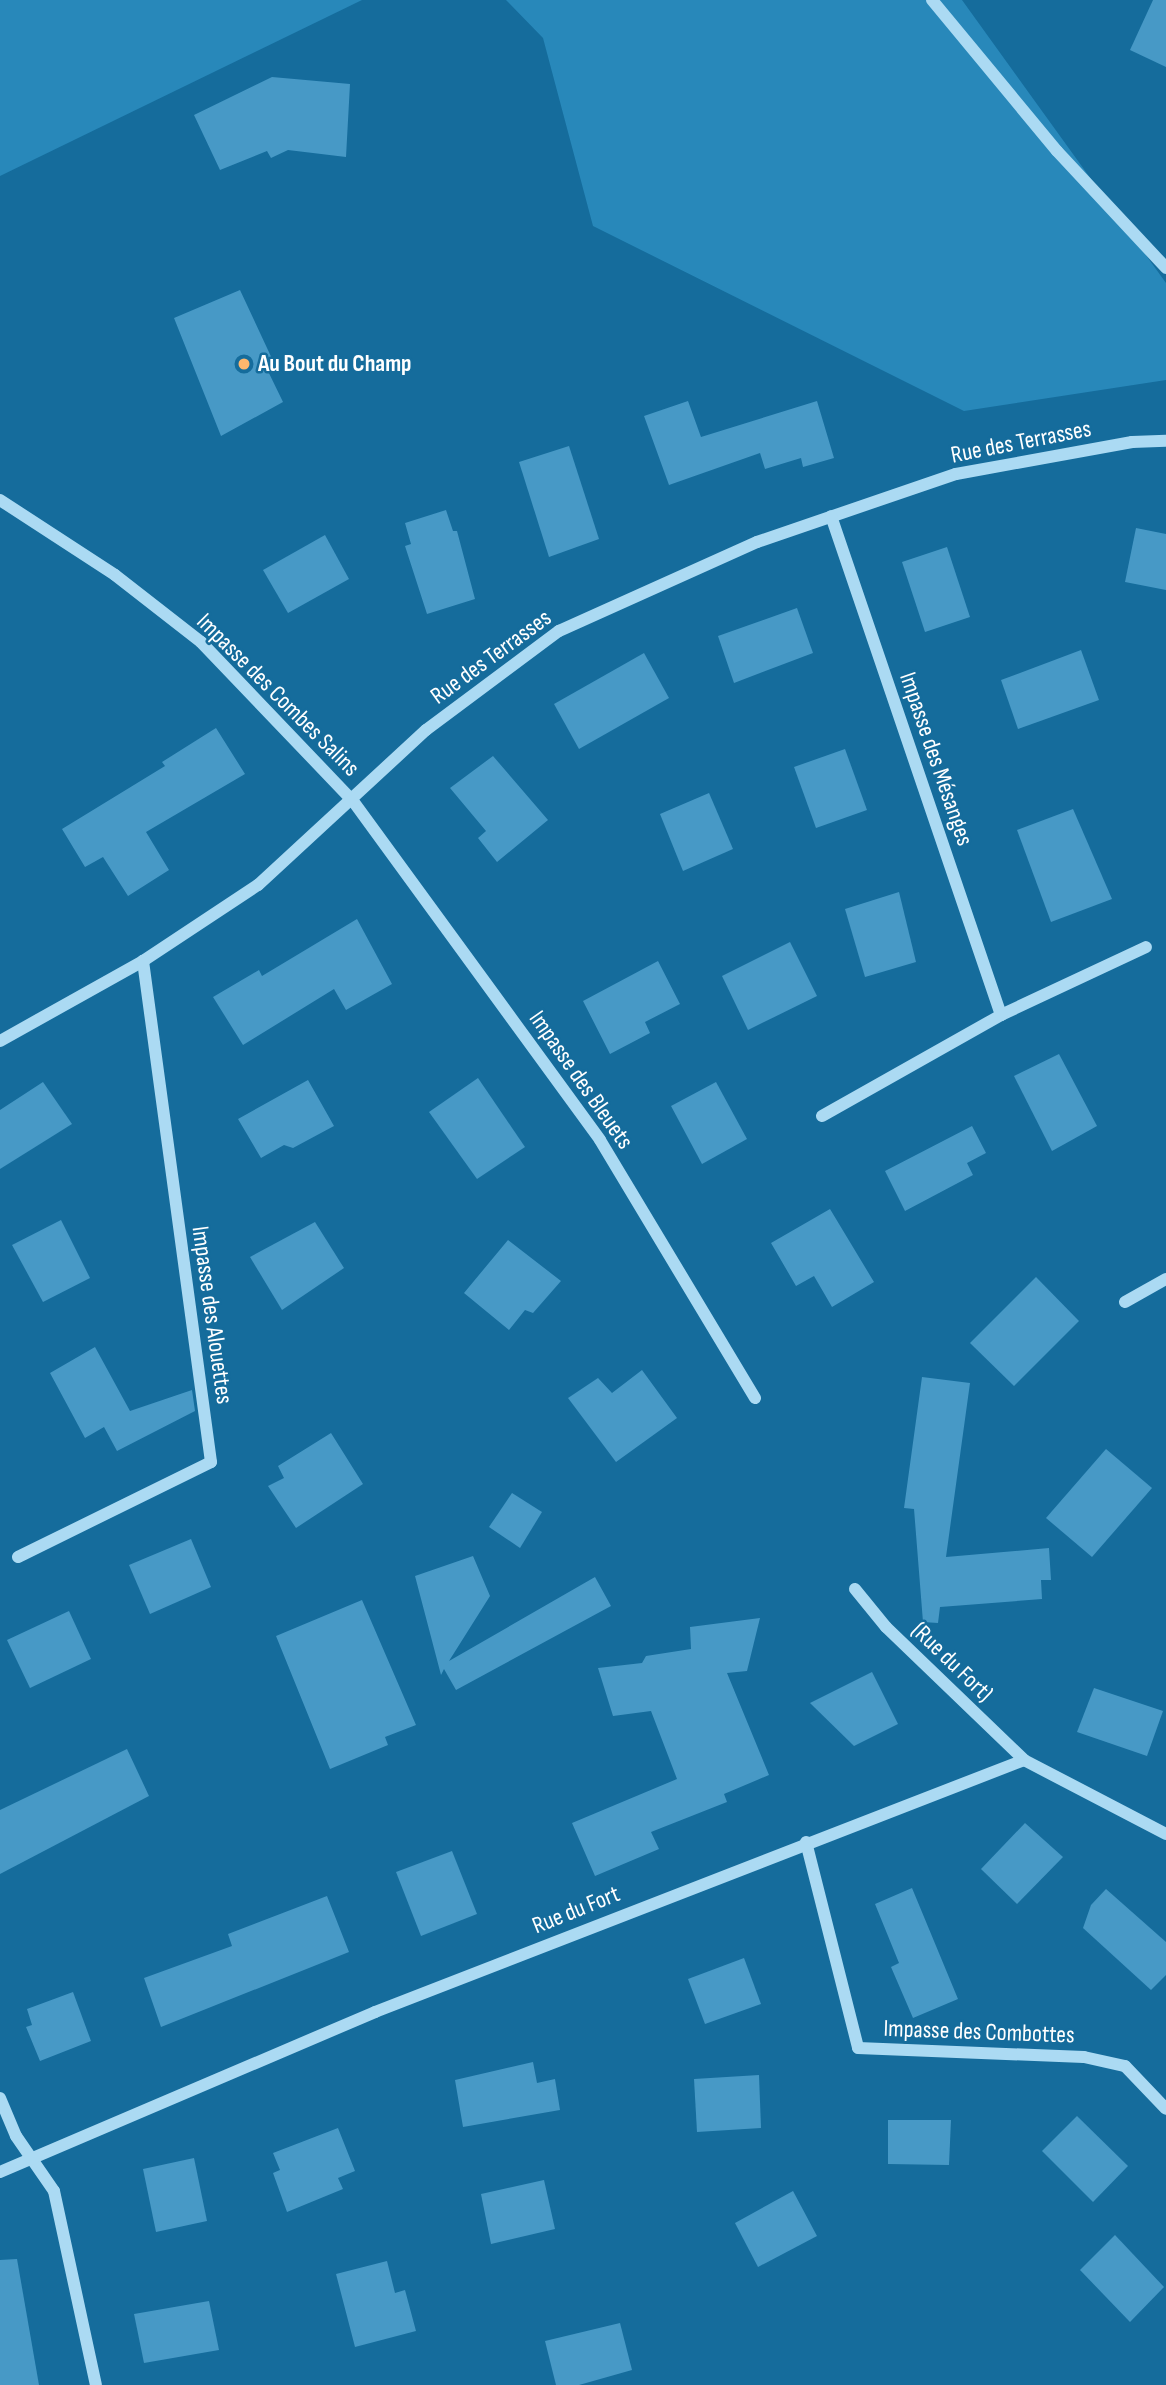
<!DOCTYPE html>
<html>
<head>
<meta charset="utf-8">
<style>
	body { margin:0 }
	#map { position:relative; width:1166px; height:2385px; overflow:hidden; background:#156c9c; font-family:"Sofia Sans Condensed",sans-serif }
	div>[style] { position:absolute }
	.green>* { inset:0; background:#2888ba }
	.building>* { inset:0; background:#4799c6 }
	.minor>* { height:12px; margin:-6px; padding:0 6px; transform-origin:6px; border-radius:6px; background:#abdaf3 }
	.dots>* { width:19px; height:19px; translate:-50% -50%; box-sizing:border-box; border:4px solid #156c9c; border-radius:50% }
	span { translate:-50% -50%; white-space:nowrap; text-align:center; line-height:1.15; -webkit-text-stroke:5px #156c9c; paint-order:stroke }
	.poi-label { font-size:24px; color:#fff; font-weight:700 }
	.left { translate:0 -50%; text-align:left }
	.street-label { font-size:24px; color:#fff }
</style>
</head>
<body>
<div id="map">
	<div class="green">
		<i style="clip-path:polygon(0 0,362px 0,0 176px)"></i>
		<i style="clip-path:polygon(506px 0,962px 0,1166px 283px,1166px 380px,964px 411px,593px 226px,543px 38px)"></i>
	</div>
	<div class="building">
		<i style="clip-path:polygon(1153px 0,1166px 0,1166px 67px,1130px 50px)"></i>
		<i style="clip-path:polygon(272px 77px,350px 84px,346px 157px,288px 150px,271px 158px,267px 151px,220px 170px,194px 115px)"></i>
		<i style="clip-path:polygon(240px 290px,274px 363px,266px 367px,283px 402px,221px 436px,174px 318px)"></i>
		<i style="clip-path:polygon(688px 401px,701px 437px,817px 401px,834px 458px,803px 467px,801px 458px,765px 469px,760px 453px,669px 485px,644px 416px)"></i>
		<i style="clip-path:polygon(569px 446px,599px 539px,549px 557px,519px 462px)"></i>
		<i style="clip-path:polygon(446px 510px,453px 531px,457px 531px,475px 599px,427px 614px,405px 546px,411px 544px,405px 523px)"></i>
		<i style="clip-path:polygon(1136px 528px,1166px 534px,1166px 590px,1125px 582px)"></i>
		<i style="clip-path:polygon(325px 535px,349px 579px,288px 613px,263px 570px)"></i>
		<i style="clip-path:polygon(947px 547px,970px 617px,925px 632px,902px 562px)"></i>
		<i style="clip-path:polygon(797px 608px,813px 653px,734px 683px,718px 636px)"></i>
		<i style="clip-path:polygon(1081px 650px,1099px 700px,1018px 729px,1001px 680px)"></i>
		<i style="clip-path:polygon(644px 653px,669px 698px,579px 749px,554px 704px)"></i>
		<i style="clip-path:polygon(216px 728px,245px 774px,146px 832px,169px 870px,128px 896px,103px 857px,85px 867px,62px 829px,165px 766px,162px 762px)"></i>
		<i style="clip-path:polygon(845px 749px,867px 810px,816px 828px,794px 767px)"></i>
		<i style="clip-path:polygon(493px 756px,548px 820px,497px 862px,478px 838px,486px 831px,450px 788px)"></i>
		<i style="clip-path:polygon(709px 793px,733px 849px,683px 871px,660px 814px)"></i>
		<i style="clip-path:polygon(1073px 809px,1112px 899px,1051px 922px,1017px 830px)"></i>
		<i style="clip-path:polygon(899px 892px,916px 962px,865px 977px,845px 909px)"></i>
		<i style="clip-path:polygon(357px 919px,392px 984px,346px 1010px,334px 989px,243px 1045px,213px 997px,259px 970px,262px 976px)"></i>
		<i style="clip-path:polygon(790px 942px,817px 996px,748px 1030px,722px 976px)"></i>
		<i style="clip-path:polygon(658px 961px,680px 1004px,645px 1022px,650px 1033px,610px 1054px,583px 1001px)"></i>
		<i style="clip-path:polygon(1059px 1054px,1097px 1126px,1052px 1151px,1014px 1076px)"></i>
		<i style="clip-path:polygon(478px 1078px,525px 1147px,477px 1179px,429px 1112px)"></i>
		<i style="clip-path:polygon(308px 1080px,334px 1126px,293px 1148px,284px 1145px,261px 1158px,238px 1119px)"></i>
		<i style="clip-path:polygon(43px 1082px,72px 1124px,0 1169px,0 1110px)"></i>
		<i style="clip-path:polygon(716px 1082px,747px 1139px,702px 1164px,671px 1106px)"></i>
		<i style="clip-path:polygon(972px 1126px,986px 1153px,967px 1163px,973px 1175px,905px 1211px,885px 1171px)"></i>
		<i style="clip-path:polygon(830px 1209px,874px 1282px,832px 1307px,814px 1276px,796px 1286px,771px 1243px)"></i>
		<i style="clip-path:polygon(61px 1220px,90px 1278px,43px 1302px,12px 1245px)"></i>
		<i style="clip-path:polygon(315px 1222px,344px 1268px,282px 1310px,250px 1257px)"></i>
		<i style="clip-path:polygon(508px 1240px,561px 1281px,533px 1313px,525px 1310px,509px 1330px,464px 1293px)"></i>
		<i style="clip-path:polygon(1036px 1277px,1079px 1321px,1014px 1386px,970px 1343px)"></i>
		<i style="clip-path:polygon(95px 1347px,130px 1411px,192px 1390px,195px 1411px,117px 1451px,104px 1427px,85px 1438px,50px 1373px)"></i>
		<i style="clip-path:polygon(642px 1370px,677px 1418px,616px 1462px,568px 1398px,598px 1378px,612px 1393px)"></i>
		<i style="clip-path:polygon(922px 1377px,970px 1383px,946px 1557px,1049px 1548px,1051px 1580px,1041px 1580px,1042px 1599px,940px 1607px,938px 1623px,923px 1622px,914px 1509px,904px 1508px)"></i>
		<i style="clip-path:polygon(331px 1433px,363px 1484px,296px 1528px,268px 1486px,284px 1478px,278px 1466px)"></i>
		<i style="clip-path:polygon(1106px 1449px,1152px 1488px,1092px 1557px,1046px 1518px)"></i>
		<i style="clip-path:polygon(512px 1493px,542px 1512px,520px 1548px,489px 1527px)"></i>
		<i style="clip-path:polygon(191px 1539px,211px 1587px,150px 1614px,129px 1565px)"></i>
		<i style="clip-path:polygon(473px 1556px,490px 1596px,449px 1661px,595px 1577px,611px 1606px,456px 1690px,444px 1669px,441px 1675px,415px 1576px)"></i>
		<i style="clip-path:polygon(362px 1600px,416px 1725px,385px 1737px,388px 1745px,330px 1769px,276px 1636px)"></i>
		<i style="clip-path:polygon(69px 1611px,91px 1659px,30px 1688px,7px 1640px)"></i>
		<i style="clip-path:polygon(760px 1618px,747px 1671px,727px 1673px,769px 1775px,724px 1794px,727px 1802px,651px 1832px,659px 1849px,595px 1876px,572px 1823px,677px 1779px,651px 1711px,613px 1716px,598px 1668px,642px 1663px,646px 1656px,691px 1649px,690px 1627px)"></i>
		<i style="clip-path:polygon(872px 1672px,898px 1724px,854px 1746px,810px 1703px)"></i>
		<i style="clip-path:polygon(1094px 1688px,1163px 1711px,1147px 1756px,1077px 1732px)"></i>
		<i style="clip-path:polygon(127px 1749px,149px 1796px,0 1874px,0 1810px)"></i>
		<i style="clip-path:polygon(1025px 1823px,1063px 1857px,1017px 1904px,981px 1869px)"></i>
		<i style="clip-path:polygon(452px 1851px,477px 1914px,421px 1936px,396px 1872px)"></i>
		<i style="clip-path:polygon(912px 1888px,958px 1999px,913px 2018px,891px 1967px,899px 1963px,875px 1904px)"></i>
		<i style="clip-path:polygon(1106px 1889px,1166px 1942px,1166px 1975px,1151px 1990px,1083px 1928px,1091px 1905px)"></i>
		<i style="clip-path:polygon(327px 1896px,349px 1952px,161px 2027px,144px 1978px,232px 1946px,228px 1934px)"></i>
		<i style="clip-path:polygon(744px 1958px,761px 2004px,705px 2024px,688px 1979px)"></i>
		<i style="clip-path:polygon(73px 1992px,91px 2041px,40px 2061px,26px 2027px,32px 2025px,27px 2009px)"></i>
		<i style="clip-path:polygon(533px 2062px,537px 2083px,555px 2079px,560px 2110px,463px 2127px,455px 2080px)"></i>
		<i style="clip-path:polygon(759px 2075px,761px 2128px,697px 2132px,694px 2079px)"></i>
		<i style="clip-path:polygon(1077px 2116px,1128px 2166px,1093px 2202px,1042px 2151px)"></i>
		<i style="clip-path:polygon(888px 2120px,951px 2120px,949px 2165px,888px 2164px)"></i>
		<i style="clip-path:polygon(338px 2128px,355px 2171px,338px 2178px,343px 2189px,287px 2212px,273px 2173px,280px 2170px,273px 2153px)"></i>
		<i style="clip-path:polygon(194px 2158px,207px 2221px,156px 2232px,143px 2169px)"></i>
		<i style="clip-path:polygon(544px 2180px,555px 2229px,491px 2244px,481px 2194px)"></i>
		<i style="clip-path:polygon(793px 2191px,817px 2236px,758px 2267px,735px 2223px)"></i>
		<i style="clip-path:polygon(1115px 2235px,1164px 2287px,1130px 2322px,1080px 2270px)"></i>
		<i style="clip-path:polygon(17px 2259px,39px 2385px,0 2385px,0 2260px)"></i>
		<i style="clip-path:polygon(387px 2261px,395px 2293px,405px 2290px,416px 2331px,355px 2347px,336px 2274px)"></i>
		<i style="clip-path:polygon(209px 2301px,219px 2350px,144px 2363px,134px 2314px)"></i>
		<i style="clip-path:polygon(620px 2323px,632px 2370px,579px 2385px,556px 2385px,545px 2341px)"></i>
	</div>
	<div class="minor">
		<i style="left:932px;top:0;width:196px;rotate:50.4deg"></i>
		<i style="left:1057px;top:151px;width:160px;rotate:47deg"></i>
		<i style="left:0;top:500px;width:137px;rotate:33.1deg"></i>
		<i style="left:115px;top:575px;width:109px;rotate:37.9deg"></i>
		<i style="left:201px;top:642px;width:220px;rotate:46.3deg"></i>
		<i style="left:353px;top:801px;width:419px;rotate:53.9deg"></i>
		<i style="left:600px;top:1140px;width:301px;rotate:59deg"></i>
		<i style="left:1001px;top:1015px;width:160px;rotate:-25.1deg"></i>
		<i style="left:0;top:1041px;width:164px;rotate:-29.2deg"></i>
		<i style="left:143px;top:961px;width:138px;rotate:-33.5deg"></i>
		<i style="left:258px;top:885px;width:229px;rotate:-42.7deg"></i>
		<i style="left:426px;top:730px;width:166px;rotate:-36.7deg"></i>
		<i style="left:559px;top:631px;width:217px;rotate:-24.2deg"></i>
		<i style="left:757px;top:542px;width:210px;rotate:-18.9deg"></i>
		<i style="left:956px;top:474px;width:179px;rotate:-10.3deg"></i>
		<i style="left:1132px;top:442px;width:34px;rotate:-2deg"></i>
		<i style="left:822px;top:1116px;width:206px;rotate:-29.4deg"></i>
		<i style="left:1001px;top:1015px;width:527px;rotate:-108.81deg"></i>
		<i style="left:1125px;top:1302px;width:47px;rotate:-29.3deg"></i>
		<i style="left:18px;top:1557px;width:215px;rotate:-26.2deg"></i>
		<i style="left:211px;top:1462px;width:506px;rotate:-97.73deg"></i>
		<i style="left:855px;top:1589px;width:49px;rotate:50.8deg"></i>
		<i style="left:886px;top:1627px;width:192px;rotate:43.9deg"></i>
		<i style="left:806px;top:1842px;width:212px;rotate:75.8deg"></i>
		<i style="left:858px;top:2048px;width:226px;rotate:2.3deg"></i>
		<i style="left:1084px;top:2057px;width:42px;rotate:12.4deg"></i>
		<i style="left:1125px;top:2066px;width:59px;rotate:46.4deg"></i>
		<i style="left:0;top:2098px;width:41px;rotate:67.2deg"></i>
		<i style="left:16px;top:2136px;width:67px;rotate:55.4deg"></i>
		<i style="left:54px;top:2191px;width:198px;rotate:77.8deg"></i>
		<i style="left:0;top:2172px;width:408px;rotate:-23.1deg"></i>
		<i style="left:375px;top:2012px;width:696px;rotate:-21.22deg"></i>
		<i style="left:1024px;top:1760px;width:160px;rotate:27.5deg"></i>
	</div>
	<div class="dots">
		<i style="left:244px;top:364px;background:#ffb76d"></i>
	</div>
	<div class="poi-label">
		<span class="left" style="left:258px;top:364px">Au Bout du Champ</span>
	</div>
	<div class="street-label">
		<span style="left:1021px;top:442px;rotate:-11deg">Rue des Terrasses</span>
		<span style="left:491px;top:657px;rotate:-36deg">Rue des Terrasses</span>
		<span style="left:278px;top:695px;rotate:45deg">Impasse des Combes Salins</span>
		<span style="left:936px;top:759px;rotate:71deg">Impasse des Mésanges</span>
		<span style="left:581px;top:1080px;rotate:55deg">Impasse des Bleuets</span>
		<span style="left:212px;top:1315px;rotate:82deg">Impasse des Alouettes</span>
		<span style="left:952px;top:1662px;rotate:44deg">(Rue du Fort)</span>
		<span style="left:576px;top:1910px;rotate:-22deg">Rue du Fort</span>
		<span style="left:979px;top:2032px;rotate:2deg">Impasse des Combottes</span>
	</div>
</div>
</body>
</html>
